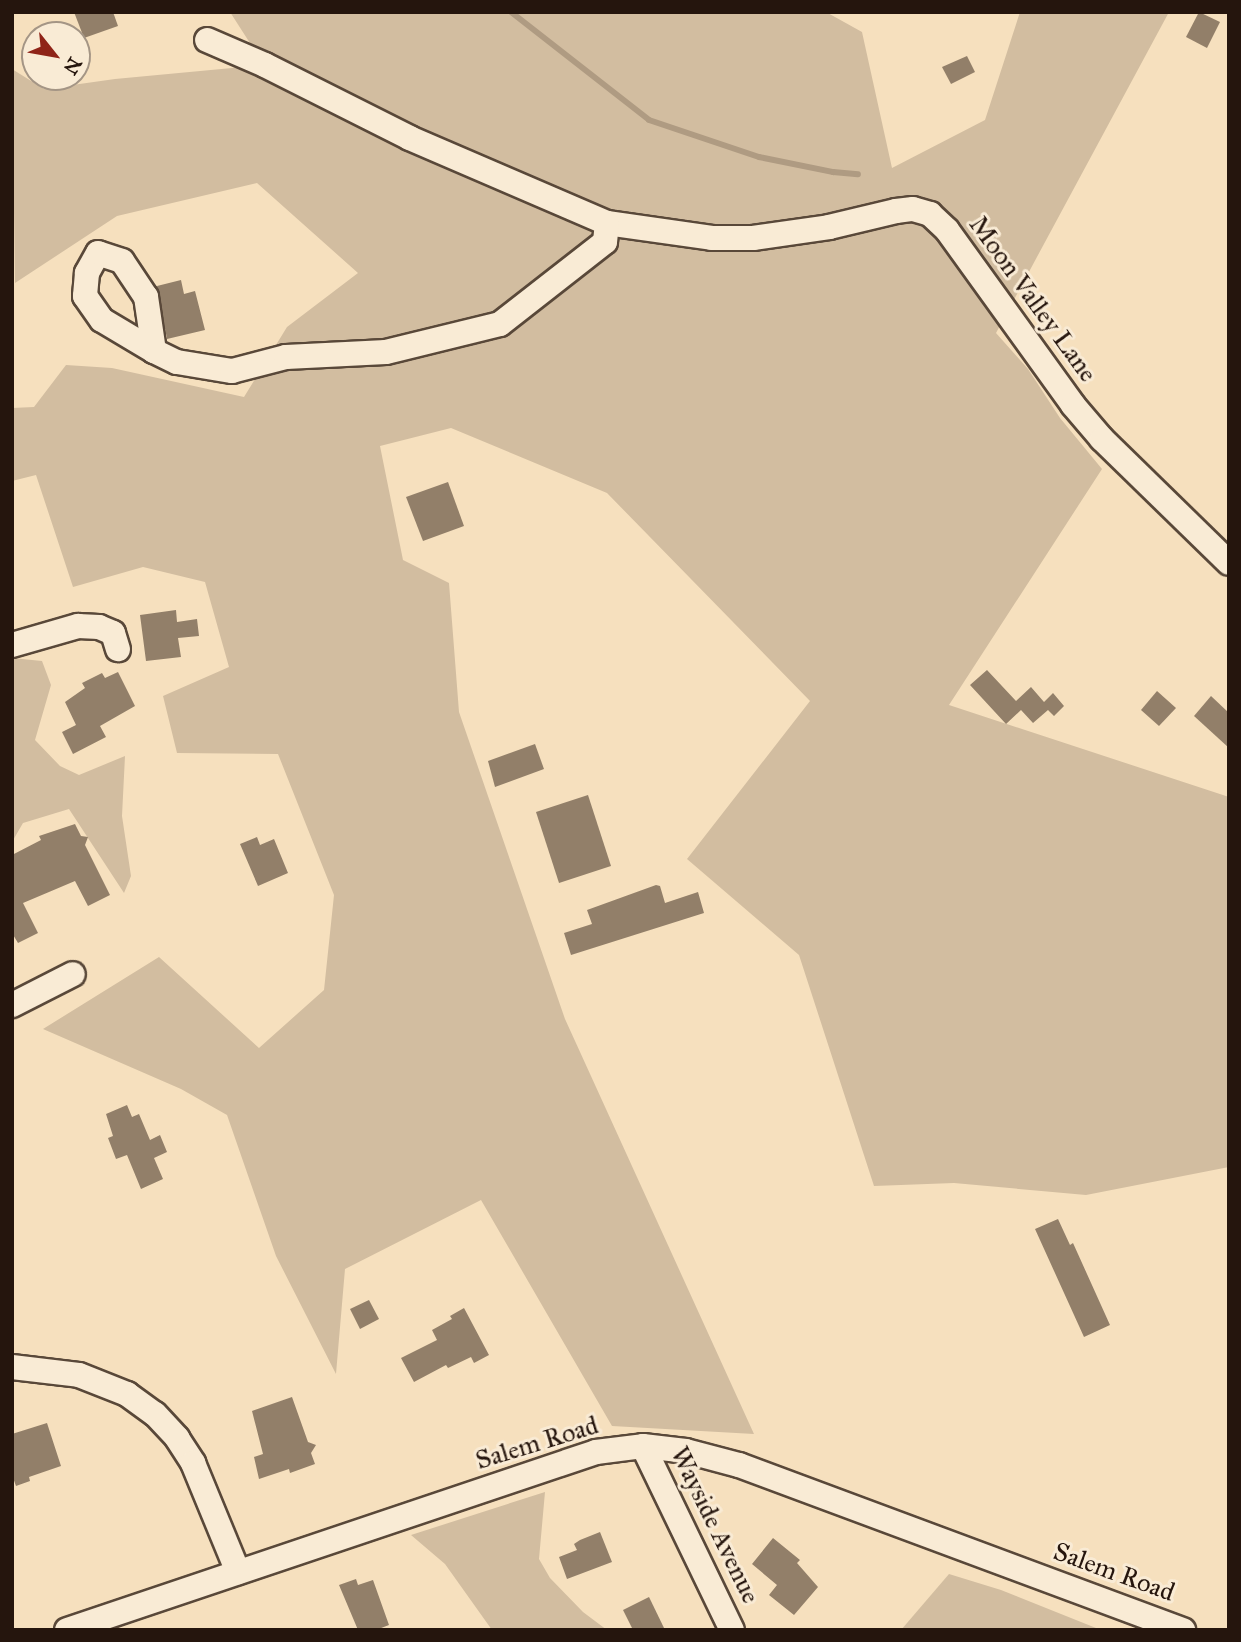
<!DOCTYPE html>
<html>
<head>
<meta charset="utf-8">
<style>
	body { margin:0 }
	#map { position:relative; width:1241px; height:1642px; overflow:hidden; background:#f6e0be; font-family:"IM FELL Great Primer",serif }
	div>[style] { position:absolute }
	.green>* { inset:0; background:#d2bda0 }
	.stream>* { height:6px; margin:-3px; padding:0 3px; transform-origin:3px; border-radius:3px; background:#af9b82 }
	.building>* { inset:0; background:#927f69 }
	.roads { filter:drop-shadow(2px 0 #594839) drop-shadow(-2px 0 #594839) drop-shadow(0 2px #594839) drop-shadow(0 -2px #594839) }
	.minor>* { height:24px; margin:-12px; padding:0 12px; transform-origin:12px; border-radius:12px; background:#f9ebd5 }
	span { translate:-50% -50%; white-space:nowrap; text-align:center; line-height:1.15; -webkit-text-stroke:6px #f9ebd5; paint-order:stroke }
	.street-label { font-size:26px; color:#25150d }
	.frame { position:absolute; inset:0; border:14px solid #25150d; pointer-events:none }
	.north { position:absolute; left:21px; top:21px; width:70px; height:70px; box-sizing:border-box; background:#f9ebd5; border:2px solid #a49585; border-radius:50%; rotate:121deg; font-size:19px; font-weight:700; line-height:28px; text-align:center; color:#25150d }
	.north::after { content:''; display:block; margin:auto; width:24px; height:32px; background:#8f2418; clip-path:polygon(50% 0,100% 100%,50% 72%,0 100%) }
</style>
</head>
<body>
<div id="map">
	<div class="green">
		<i style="clip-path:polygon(230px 12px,826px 12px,862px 32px,892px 168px,985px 120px,1020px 12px,1169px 12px,996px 333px,1028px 369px,1060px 418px,1102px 469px,949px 705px,1229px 797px,1229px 1167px,1086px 1195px,954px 1183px,874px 1186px,799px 955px,687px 859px,810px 701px,607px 493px,451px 428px,380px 446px,403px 560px,449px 583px,459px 712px,565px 1019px,754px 1434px,612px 1426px,481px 1200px,345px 1269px,336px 1374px,276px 1256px,227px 1115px,181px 1089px,43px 1029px,159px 957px,259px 1048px,324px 990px,334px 895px,278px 754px,177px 753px,163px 696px,229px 667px,205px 582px,143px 567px,73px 587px,36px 475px,12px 481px,12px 408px,34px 407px,66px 365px,112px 368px,244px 397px,287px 327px,358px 273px,257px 183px,117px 216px,15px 283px,12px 69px,44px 89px,115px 79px,264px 65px)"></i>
		<i style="clip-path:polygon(12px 658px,42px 661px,51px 685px,35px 740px,60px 766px,79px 775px,125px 756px,122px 816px,131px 876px,124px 893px,69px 809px,23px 823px,12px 842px)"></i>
		<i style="clip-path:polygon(545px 1492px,539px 1559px,550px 1578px,583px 1612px,607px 1630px,492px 1630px,445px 1564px,411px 1535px)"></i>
		<i style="clip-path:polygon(949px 1574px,1001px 1590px,1101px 1630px,901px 1630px)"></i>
	</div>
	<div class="stream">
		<i style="left:511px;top:12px;width:175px;rotate:38deg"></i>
		<i style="left:649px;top:120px;width:116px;rotate:18.6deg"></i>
		<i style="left:759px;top:157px;width:76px;rotate:11.5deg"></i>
		<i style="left:833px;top:172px;width:25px;rotate:5deg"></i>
	</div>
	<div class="building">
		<i style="clip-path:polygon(74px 12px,113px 12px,118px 26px,84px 38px)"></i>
		<i style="clip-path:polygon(1199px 12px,1220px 22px,1207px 48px,1186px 37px)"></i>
		<i style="clip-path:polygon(967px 56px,975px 72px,951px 84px,942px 67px)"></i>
		<i style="clip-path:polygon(181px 280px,184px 294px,195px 291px,205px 330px,167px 339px,157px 286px)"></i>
		<i style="clip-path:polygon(448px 482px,464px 526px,423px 541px,406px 497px)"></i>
		<i style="clip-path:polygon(176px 610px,177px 622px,197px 619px,199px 636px,178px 638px,181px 657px,146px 661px,140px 615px)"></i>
		<i style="clip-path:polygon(987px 670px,1016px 701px,1031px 687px,1044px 702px,1053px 693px,1064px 706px,1054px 716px,1048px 710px,1033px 723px,1021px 710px,1006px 724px,970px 685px)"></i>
		<i style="clip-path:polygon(118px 672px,135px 706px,100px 726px,106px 737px,73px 754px,62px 732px,76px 725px,65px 702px,85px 688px,82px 683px,102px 673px,105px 678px)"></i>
		<i style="clip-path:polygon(1157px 691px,1176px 708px,1159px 726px,1141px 710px)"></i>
		<i style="clip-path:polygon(1211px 696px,1229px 713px,1229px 748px,1194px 716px)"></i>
		<i style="clip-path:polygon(535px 744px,544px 769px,495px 787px,488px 761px)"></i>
		<i style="clip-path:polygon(588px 795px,611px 866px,559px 883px,536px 812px)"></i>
		<i style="clip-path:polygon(75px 824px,81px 836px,88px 837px,85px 845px,110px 895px,88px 906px,75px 881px,23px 903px,38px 933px,18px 943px,12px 933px,12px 855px,41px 840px,39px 836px)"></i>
		<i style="clip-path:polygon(257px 837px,260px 845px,274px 839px,288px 873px,258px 886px,240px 844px)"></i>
		<i style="clip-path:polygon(656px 885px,660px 886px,665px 903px,698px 892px,704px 913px,571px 955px,564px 933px,592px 924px,587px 910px)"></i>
		<i style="clip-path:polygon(127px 1105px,132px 1117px,139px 1114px,150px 1140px,160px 1135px,167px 1152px,154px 1158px,163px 1179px,141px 1189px,127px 1155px,116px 1159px,108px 1138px,113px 1136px,106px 1114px)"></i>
		<i style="clip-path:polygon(1058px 1219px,1070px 1245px,1073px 1243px,1110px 1325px,1084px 1337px,1035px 1229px)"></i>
		<i style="clip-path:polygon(369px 1300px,379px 1319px,360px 1329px,350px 1309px)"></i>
		<i style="clip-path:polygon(464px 1308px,489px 1355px,474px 1363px,471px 1357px,448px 1368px,446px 1365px,414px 1382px,401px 1358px,437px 1340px,432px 1330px,452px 1319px,450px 1316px)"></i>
		<i style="clip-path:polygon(292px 1397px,308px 1442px,316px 1445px,311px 1453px,315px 1464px,290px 1473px,289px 1469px,259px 1479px,254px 1457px,263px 1454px,252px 1411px)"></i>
		<i style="clip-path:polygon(47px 1423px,61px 1466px,29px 1477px,30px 1481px,16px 1486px,12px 1475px,12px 1434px)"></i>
		<i style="clip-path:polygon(600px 1532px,612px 1562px,567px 1579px,559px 1557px,577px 1550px,574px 1544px,580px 1540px)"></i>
		<i style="clip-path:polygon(773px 1538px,800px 1560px,797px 1563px,818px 1587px,794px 1615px,769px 1595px,777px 1585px,752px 1564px)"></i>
		<i style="clip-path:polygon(356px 1579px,358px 1585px,373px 1580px,389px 1625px,376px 1630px,358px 1630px,339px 1585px)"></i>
		<i style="clip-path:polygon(649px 1597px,665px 1630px,633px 1630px,623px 1610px)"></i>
	</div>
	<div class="roads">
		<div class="minor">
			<i style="left:607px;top:223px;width:106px;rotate:8.1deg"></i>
			<i style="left:712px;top:238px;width:41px"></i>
			<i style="left:753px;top:238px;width:77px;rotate:-8.2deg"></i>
			<i style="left:829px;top:227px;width:69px;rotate:-13.4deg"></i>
			<i style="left:896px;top:211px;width:17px;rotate:-7deg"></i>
			<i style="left:913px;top:209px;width:18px;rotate:16deg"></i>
			<i style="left:930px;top:214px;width:23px;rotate:43deg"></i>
			<i style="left:947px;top:230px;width:216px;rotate:54.2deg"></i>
			<i style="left:1073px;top:405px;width:45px;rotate:49.5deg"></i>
			<i style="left:1102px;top:439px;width:177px;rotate:44.3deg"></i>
			<i style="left:154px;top:351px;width:55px;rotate:-98.4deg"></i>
			<i style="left:146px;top:297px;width:43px;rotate:-123.7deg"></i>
			<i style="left:122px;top:261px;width:25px;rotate:-162deg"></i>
			<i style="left:98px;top:253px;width:23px;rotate:119deg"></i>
			<i style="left:87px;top:273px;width:23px;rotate:95deg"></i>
			<i style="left:85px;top:296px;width:29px;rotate:55deg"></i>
			<i style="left:102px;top:320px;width:61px;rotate:30.8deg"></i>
			<i style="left:154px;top:351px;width:25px;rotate:26deg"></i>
			<i style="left:177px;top:362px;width:56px;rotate:9.3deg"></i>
			<i style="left:232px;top:371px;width:56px;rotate:-14.5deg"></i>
			<i style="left:286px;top:357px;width:100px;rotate:-2.9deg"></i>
			<i style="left:386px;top:352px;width:117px;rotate:-13.8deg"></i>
			<i style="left:500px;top:324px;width:133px;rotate:-38deg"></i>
			<i style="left:605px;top:242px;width:19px;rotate:-84deg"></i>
			<i style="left:607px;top:223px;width:215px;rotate:-156.7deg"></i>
			<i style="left:410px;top:138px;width:162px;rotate:-153.3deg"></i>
			<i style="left:265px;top:65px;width:63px;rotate:-156.7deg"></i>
			<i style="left:12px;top:645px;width:69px;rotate:-16.1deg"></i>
			<i style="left:78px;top:626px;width:21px;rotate:3deg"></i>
			<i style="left:99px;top:627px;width:15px;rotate:23deg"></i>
			<i style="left:113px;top:633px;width:17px;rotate:73deg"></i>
			<i style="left:12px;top:1005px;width:68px;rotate:-26.9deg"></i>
			<i style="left:12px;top:1367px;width:67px;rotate:6.8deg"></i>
			<i style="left:79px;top:1375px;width:52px;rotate:21.6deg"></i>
			<i style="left:127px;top:1394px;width:34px;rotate:36deg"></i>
			<i style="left:155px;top:1414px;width:33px;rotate:47deg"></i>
			<i style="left:177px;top:1438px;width:30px;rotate:57deg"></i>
			<i style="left:193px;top:1463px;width:118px;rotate:67.6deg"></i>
			<i style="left:643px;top:1446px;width:204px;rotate:64.2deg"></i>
			<i style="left:67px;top:1630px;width:558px;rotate:-18.6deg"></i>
			<i style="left:596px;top:1452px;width:47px;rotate:-7.3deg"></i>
			<i style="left:643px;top:1446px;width:43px;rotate:6.6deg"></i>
			<i style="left:686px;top:1451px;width:55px;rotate:14.8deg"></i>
			<i style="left:739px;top:1465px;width:474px;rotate:20.4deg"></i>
		</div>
	</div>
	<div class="street-label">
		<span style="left:1033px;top:299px;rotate:54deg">Moon Valley Lane</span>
		<span style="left:537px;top:1443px;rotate:-17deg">Salem Road</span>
		<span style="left:715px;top:1525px;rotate:64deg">Wayside Avenue</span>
		<span style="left:1114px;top:1572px;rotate:20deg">Salem Road</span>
	</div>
	<div class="frame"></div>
	<div class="north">N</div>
</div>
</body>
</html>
